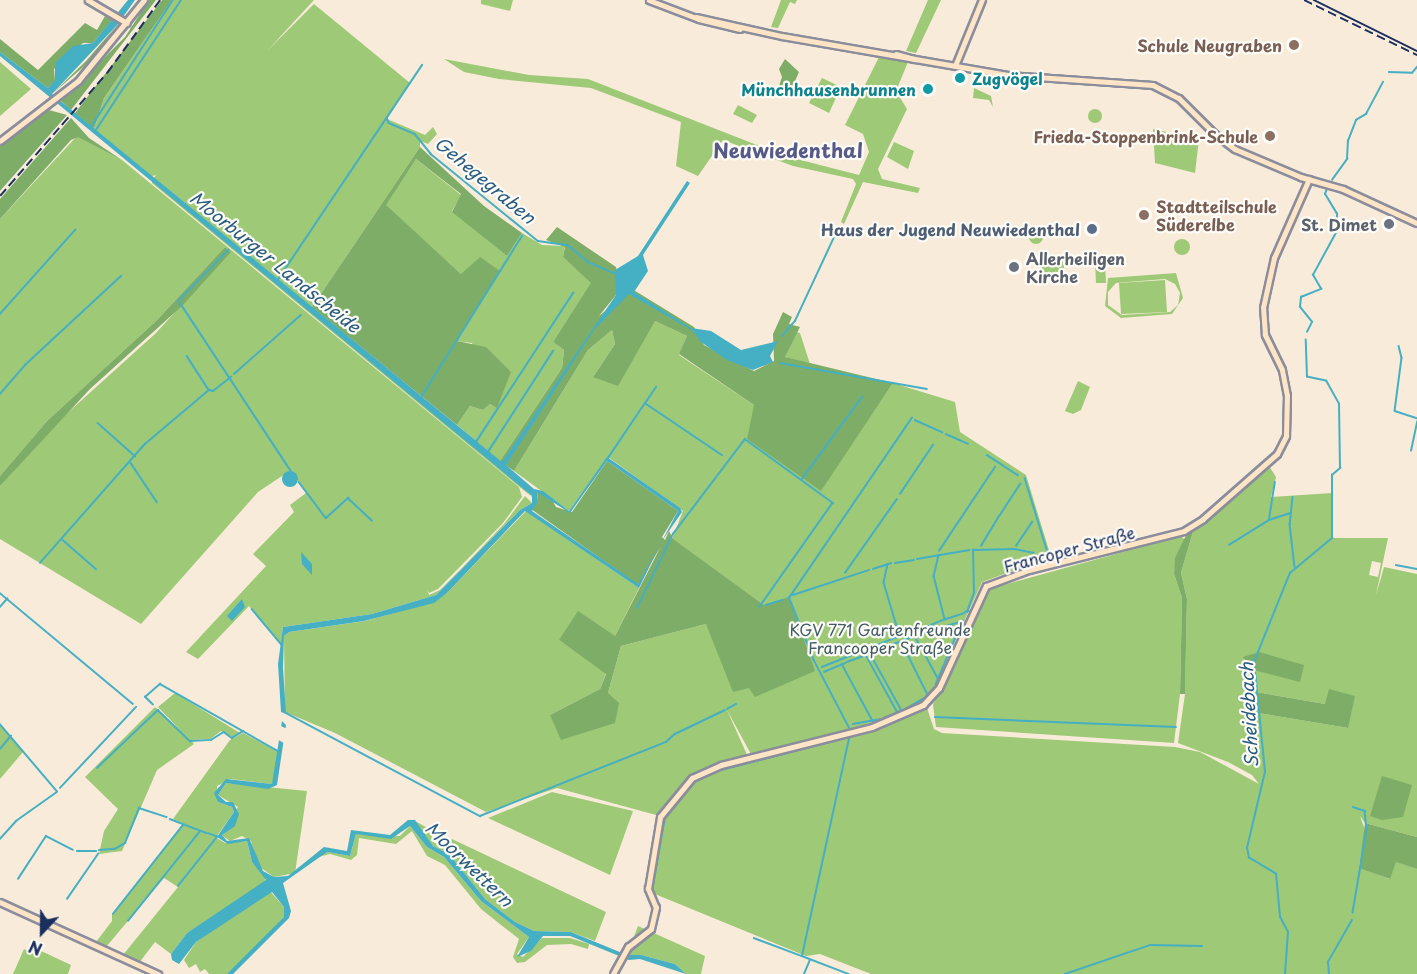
<!DOCTYPE html>
<html>
<head>
<meta charset="utf-8">
<style>
	body { margin:0 }
	#map { position:relative; width:1417px; height:974px; overflow:hidden; background:#f9ebda; font-family:"Playpen Sans",sans-serif }
	div>[style] { position:absolute }
	.green>* { inset:0; background:#9ec976 }
	.round { border-radius:50% }
	.forest>* { inset:0; background:#7ead67 }
	.water>* { inset:0; background:#45afc3 }
	.pier>* { inset:0; background:#f9ebda }
	.stream>* { height:1.5px; margin:-0.75px; padding:0 0.75px; transform-origin:0.75px; border-radius:0.75px; background:#45afc3 }
	.roads { filter:drop-shadow(2px 0 #8a8d9c) drop-shadow(-2px 0 #8a8d9c) drop-shadow(0 2px #8a8d9c) drop-shadow(0 -2px #8a8d9c) }
	.secondary>* { height:4.5px; margin:-2.25px; padding:0 2.25px; transform-origin:2.25px; border-radius:2.25px; background:#ffe4c6 }
	.tram>* { height:1.5px; margin:-0.75px; padding:0 0.75px; transform-origin:0.75px; border-radius:0.75px; background:#1b2f5e }
	.rail>* { height:1.5px; margin-top:-0.75px; transform-origin:0; background:repeating-linear-gradient(90deg,#1b2f5e 0 9px,transparent 0 13.5px) }
	.dots>* { width:16px; height:16px; translate:-50% -50%; box-sizing:border-box; border:3px solid #fdfcf7; border-radius:50% }
	span { translate:-50% -50%; white-space:nowrap; text-align:center; line-height:1.15; -webkit-text-stroke:4.5px #fdfcf7; paint-order:stroke }
	.education-label { font-size:16px; color:#785e54; font-weight:700 }
	.right { translate:-100% -50%; text-align:right }
	.left { translate:0 -50%; text-align:left }
	.culture-label { font-size:16px; color:#0d838f; font-weight:700 }
	.worship-label { font-size:16px; color:#5b616d; font-weight:700 }
	.service-label { font-size:16px; color:#4e5e75; font-weight:700 }
	.street-label { font-size:16px; color:#1b2f5e }
	.park-label { font-size:16px; color:#425d65 }
	.water-label { font-size:18px; color:#2a5c81; font-style:italic }
	.quarter-label { font-size:20px; color:#555a88; font-weight:700 }
	.north { position:absolute; left:12px; top:902px; width:60px; height:60px; -webkit-text-stroke:4px #fdfcf7; paint-order:stroke; rotate:202deg; font-size:16px; font-weight:700; line-height:24px; text-align:center; color:#1b2f5e }
	.north::after { content:''; display:block; margin:auto; width:21px; height:27px; background:#1b2f5e; clip-path:polygon(50% 0,100% 100%,50% 72%,0 100%) }
</style>
</head>
<body>
<div id="map">
	<div class="green">
		<i style="clip-path:polygon(172px 0,314px 0,267px 51px,314px 4px,410px 83px,387px 119px,425px 135px,433px 127px,437px 134px,428px 144px,420px 141px,420px 147px,312px 307px,154px 178px,156px 175px,152px 176px,94px 129px,104px 98px)"></i>
		<i style="clip-path:polygon(481px 0,513px 0,510px 11px,481px 4px)"></i>
		<i style="clip-path:polygon(781px 0,797px 0,795px 4px,790px 2px,778px 28px,771px 27px)"></i>
		<i style="clip-path:polygon(928px 0,941px 0,916px 53px,906px 51px)"></i>
		<i style="clip-path:polygon(879px 57px,908px 62px,896px 91px,907px 109px,878px 169px,882px 179px,920px 188px,918px 193px,863px 182px,844px 224px,841px 222px,856px 184px,853px 179px,793px 166px,723px 140px,698px 176px,676px 166px,681px 122px,591px 88px,499px 79px,464px 72px,444px 59px,529px 75px,588px 79px,785px 156px,859px 175px,869px 152px,863px 134px,845px 125px)"></i>
		<i style="clip-path:polygon(0 62px,31px 89px,0 116px)"></i>
		<i style="clip-path:polygon(822px 78px,841px 87px,829px 113px,809px 103px)"></i>
		<i style="clip-path:polygon(974px 88px,991px 96px,993px 107px,989px 100px,973px 98px)"></i>
		<i style="clip-path:polygon(738px 105px,757px 115px,752px 123px,733px 114px)"></i>
		<i class="round" style="left:1088px;top:109px;width:14px;height:14px"></i>
		<i style="clip-path:polygon(1153px 129px,1199px 139px,1195px 173px,1155px 163px)"></i>
		<i style="clip-path:polygon(77px 136px,122px 160px,519px 487px,522px 497px,503px 523px,438px 589px,429px 593px,427px 589px,429px 595px,440px 590px,463px 567px,504px 524px,525px 496px,532px 503px,520px 510px,436px 595px,372px 614px,283px 627px,281px 644px,249px 606px,198px 659px,186px 652px,266px 566px,253px 554px,294px 512px,290px 505px,306px 493px,291px 470px,258px 492px,141px 624px,0 539px,0 486px,53px 426px,156px 333px,230px 252px,225px 247px,157px 320px,47px 421px,0 476px,0 219px)"></i>
		<i style="clip-path:polygon(894px 142px,914px 151px,908px 169px,887px 157px)"></i>
		<i style="clip-path:polygon(416px 159px,461px 195px,452px 211px,507px 256px,522px 233px,542px 245px,565px 246px,563px 257px,592px 283px,553px 342px,564px 350px,562px 368px,500px 461px,457px 425px,470px 406px,483px 410px,490px 404px,497px 407px,472px 343px,456px 341px,461px 274px,385px 205px)"></i>
		<i style="clip-path:polygon(152px 180px,511px 475px,533px 498px,152px 183px)"></i>
		<i class="round" style="left:1029px;top:230px;width:14px;height:14px"></i>
		<i class="round" style="left:1174px;top:239px;width:16px;height:16px"></i>
		<i class="round" style="left:1042px;top:256px;width:22px;height:22px"></i>
		<i style="clip-path:polygon(1095px 262px,1105px 262px,1106px 283px,1096px 283px)"></i>
		<i style="clip-path:polygon(evenodd,1176px 273px,1183px 298px,1172px 314px,1121px 318px,1105px 306px,1108px 278px,1176px 273px,1165px 279px,1175px 284px,1180px 293px,1178px 305px,1170px 312px,1122px 315px,1108px 305px,1108px 292px,1116px 283px,1165px 279px)"></i>
		<i style="clip-path:polygon(1165px 280px,1167px 312px,1121px 314px,1119px 283px)"></i>
		<i style="clip-path:polygon(655px 321px,687px 336px,679px 355px,754px 405px,821px 490px,893px 383px,955px 402px,960px 432px,1026px 475px,1051px 557px,982px 582px,930px 696px,917px 705px,841px 734px,752px 756px,727px 710px,748px 757px,698px 772px,656px 815px,557px 788px,486px 812px,335px 733px,285px 712px,284px 636px,289px 632px,365px 621px,434px 602px,447px 593px,526px 511px,639px 588px,615px 636px,559px 640px,606px 673px,600px 689px,550px 715px,608px 693px,621px 646px,706px 624px,755px 696px,764px 605px,672px 539px,683px 511px,608px 457px,569px 511px,514px 471px,588px 350px,612px 330px,615px 344px,593px 377px)"></i>
		<i style="clip-path:polygon(796px 332px,800px 333px,810px 364px,785px 357px)"></i>
		<i style="clip-path:polygon(1078px 381px,1090px 387px,1081px 410px,1073px 414px,1065px 411px)"></i>
		<i style="clip-path:polygon(evenodd,1269px 466px,1276px 477px,1271px 497px,1332px 493px,1332px 538px,1388px 538px,1376px 595px,1384px 567px,1417px 574px,1417px 837px,1365px 823px,1360px 816px,1365px 830px,1359px 867px,1389px 879px,1395px 861px,1417px 869px,1417px 974px,871px 974px,820px 954px,806px 956px,650px 892px,662px 819px,684px 789px,699px 776px,888px 723px,926px 705px,934px 729px,942px 733px,1175px 747px,1200px 752px,1259px 784px,1252px 775px,1228px 762px,1178px 743px,1185px 694px,1187px 599px,1181px 573px,1194px 528px,1269px 466px,1372px 561px,1381px 563px,1378px 577px,1369px 575px,1372px 561px,1269px 466px,1256px 692px,1325px 704px,1348px 728px,1258px 713px,1256px 692px)"></i>
		<i style="clip-path:polygon(1181px 536px,1185px 540px,1176px 558px,1174px 574px,1182px 598px,1180px 694px,1174px 743px,936px 727px,933px 705px,989px 589px)"></i>
		<i style="clip-path:polygon(175px 693px,240px 733px,231px 738px,221px 731px,210px 739px,191px 740px,194px 744px,157px 770px,122px 851px,99px 854px,104px 831px,118px 809px,85px 777px,155px 707px,180px 730px,158px 707px)"></i>
		<i style="clip-path:polygon(0 724px,23px 752px,0 779px)"></i>
		<i style="clip-path:polygon(243px 733px,278px 752px,275px 778px,272px 784px,230px 779px,217px 786px,218px 802px,232px 807px,234px 812px,217px 836px,210px 834px,225px 843px,247px 841px,252px 862px,265px 877px,265px 883px,187px 933px,171px 954px,155px 942px,139px 963px,123px 955px,178px 887px,164px 878px,106px 947px,96px 942px,112px 921px,112px 914px,183px 825px,189px 826px,173px 819px,230px 740px)"></i>
		<i style="clip-path:polygon(226px 783px,307px 791px,295px 873px,274px 877px,257px 865px,251px 841px,242px 836px,230px 841px,224px 837px,222px 835px,238px 807px,218px 795px)"></i>
		<i style="clip-path:polygon(552px 792px,633px 811px,610px 875px,488px 818px)"></i>
		<i style="clip-path:polygon(415px 821px,433px 831px,431px 841px,447px 849px,452px 839px,606px 912px,595px 941px,571px 932px,534px 931px,515px 922px,485px 899px,449px 854px,433px 846px)"></i>
		<i style="clip-path:polygon(410px 826px,427px 847px,444px 857px,481px 901px,529px 937px,517px 954px,523px 957px,542px 938px,570px 938px,589px 944px,588px 949px,571px 944px,547px 945px,525px 962px,517px 963px,513px 957px,519px 939px,481px 909px,445px 865px,427px 856px,412px 831px,396px 844px,359px 838px,357px 855px,351px 860px,330px 854px,314px 858px,327px 852px,350px 856px,356px 834px,400px 836px)"></i>
		<i style="clip-path:polygon(269px 890px,284px 907px,284px 917px,246px 958px,227px 974px,209px 974px,205px 969px,200px 972px,196px 964px,189px 968px,184px 960px,196px 942px)"></i>
		<i style="clip-path:polygon(638px 926px,705px 956px,701px 974px,686px 974px,675px 964px,641px 955px,627px 955px)"></i>
		<i style="clip-path:polygon(24px 949px,34px 954px,37px 949px,71px 965px,68px 974px,13px 974px)"></i>
	</div>
	<div class="forest">
		<i style="clip-path:polygon(149px 0,156px 0,71px 110px,61px 101px,125px 37px)"></i>
		<i style="clip-path:polygon(162px 0,172px 0,104px 98px,94px 129px,75px 113px)"></i>
		<i style="clip-path:polygon(105px 16px,112px 20px,93px 43px,83px 43px,54px 69px,55px 81px,48px 88px,0 52px,0 39px,38px 70px,85px 23px,97px 30px)"></i>
		<i style="clip-path:polygon(118px 24px,89px 62px,52px 94px,86px 61px)"></i>
		<i style="clip-path:polygon(785px 59px,799px 72px,789px 95px,779px 86px,782px 77px,779px 69px)"></i>
		<i style="clip-path:polygon(49px 110px,67px 115px,0 191px,0 145px)"></i>
		<i style="clip-path:polygon(71px 118px,89px 138px,122px 160px,78px 137px,71px 140px,0 219px,0 199px)"></i>
		<i style="clip-path:polygon(420px 147px,484px 206px,522px 233px,507px 256px,452px 212px,461px 194px,416px 159px,386px 205px,461px 274px,480px 257px,500px 271px,457px 341px,486px 347px,511px 372px,497px 408px,490px 404px,483px 410px,470px 406px,457px 425px,312px 307px)"></i>
		<i style="clip-path:polygon(557px 227px,616px 267px,620px 290px,599px 316px,632px 289px,694px 327px,704px 345px,754px 371px,774px 361px,773px 334px,783px 312px,792px 317px,789px 324px,800px 327px,785px 357px,893px 383px,821px 491px,747px 439px,754px 405px,679px 354px,687px 336px,655px 321px,618px 386px,593px 377px,615px 344px,612px 330px,588px 350px,514px 471px,500px 461px,562px 368px,564px 350px,553px 342px,591px 283px,563px 257px,565px 247px,546px 240px)"></i>
		<i style="clip-path:polygon(225px 247px,231px 252px,182px 306px,90px 389px,0 486px,0 476px,47px 421px,157px 320px)"></i>
		<i style="clip-path:polygon(607px 461px,678px 511px,662px 537px,665px 540px,669px 531px,673px 539px,764px 605px,789px 597px,815px 671px,755px 697px,749px 688px,733px 692px,706px 624px,621px 646px,608px 693px,619px 703px,615px 723px,561px 740px,550px 715px,600px 689px,606px 674px,559px 640px,578px 611px,615px 636px,661px 546px,638px 585px,531px 509px,538px 501px,537px 491px,551px 498px,556px 507px,572px 512px)"></i>
		<i style="clip-path:polygon(1194px 528px,1181px 573px,1187px 599px,1185px 694px,1180px 694px,1182px 598px,1174px 574px,1175px 558px,1188px 531px)"></i>
		<i style="clip-path:polygon(1259px 652px,1304px 665px,1300px 682px,1254px 670px,1243px 657px)"></i>
		<i style="clip-path:polygon(1329px 689px,1355px 696px,1348px 728px,1258px 713px,1256px 692px,1325px 704px)"></i>
		<i style="clip-path:polygon(1382px 776px,1412px 785px,1403px 817px,1382px 820px,1370px 816px)"></i>
		<i style="clip-path:polygon(1365px 823px,1417px 837px,1417px 869px,1396px 862px,1390px 879px,1359px 868px)"></i>
	</div>
	<div class="water">
		<i style="clip-path:polygon(128px 0,135px 0,118px 24px,52px 94px,502px 462px,616px 295px,615px 270px,638px 256px,687px 181px,690px 183px,643px 255px,648px 271px,634px 292px,691px 328px,711px 331px,741px 350px,778px 341px,770px 356px,773px 362px,753px 370px,727px 360px,701px 342px,693px 331px,629px 294px,594px 330px,506px 465px,534px 489px,543px 491px,569px 511px,607px 457px,680px 508px,682px 512px,662px 541px,678px 511px,607px 461px,570px 513px,537px 492px,538px 501px,532px 511px,638px 584px,660px 545px,639px 588px,525px 511px,447px 593px,434px 603px,364px 621px,289px 632px,284px 636px,283px 668px,286px 714px,281px 712px,278px 664px,283px 627px,372px 614px,436px 595px,520px 510px,532px 503px,532px 496px,0 56px,0 52px,48px 88px,55px 80px,55px 63px,73px 46px,93px 43px)"></i>
		<i class="round" style="left:282px;top:471px;width:16px;height:16px"></i>
		<i style="clip-path:polygon(301px 552px,312px 564px,312px 575px,302px 564px)"></i>
		<i style="clip-path:polygon(242px 599px,245px 607px,232px 621px,227px 616px)"></i>
		<i style="clip-path:polygon(282px 721px,286px 725px,277px 785px,268px 789px,226px 783px,218px 795px,226px 802px,233px 802px,239px 814px,235px 826px,222px 835px,227px 841px,249px 838px,263px 871px,274px 877px,288px 876px,324px 847px,347px 851px,351px 830px,390px 835px,408px 820px,415px 820px,433px 846px,449px 854px,485px 899px,515px 922px,534px 931px,571px 932px,627px 955px,641px 955px,675px 964px,686px 974px,640px 959px,629px 960px,570px 936px,543px 936px,531px 951px,517px 957px,529px 937px,481px 901px,444px 857px,427px 847px,410px 826px,391px 839px,356px 834px,350px 856px,327px 852px,283px 883px,291px 911px,289px 918px,233px 974px,227px 974px,284px 917px,284px 907px,272px 892px,196px 942px,179px 964px,172px 960px,171px 954px,187px 933px,266px 880px,252px 862px,247px 841px,228px 844px,217px 837px,234px 812px,232px 807px,218px 802px,214px 793px,226px 779px,272px 784px)"></i>
	</div>
	<div class="pier">
		<i style="clip-path:polygon(279px 725px,289px 730px,287px 745px,277px 739px)"></i>
	</div>
	<div class="stream">
		<i style="left:1389px;top:72px;width:23px;rotate:2deg"></i>
		<i style="left:1412px;top:73px;width:8px;rotate:-50deg"></i>
		<i style="left:387px;top:118px;width:5px;rotate:68deg"></i>
		<i style="left:389px;top:123px;width:28px;rotate:23deg"></i>
		<i style="left:415px;top:134px;width:26px;rotate:51deg"></i>
		<i style="left:431px;top:154px;width:138px;rotate:39.1deg"></i>
		<i style="left:538px;top:241px;width:30px;rotate:8deg"></i>
		<i style="left:568px;top:245px;width:26px;rotate:40deg"></i>
		<i style="left:588px;top:262px;width:30px;rotate:23deg"></i>
		<i style="left:91px;top:127px;width:151px;rotate:-57.2deg"></i>
		<i style="left:96px;top:130px;width:155px;rotate:-56.8deg"></i>
		<i style="left:1332px;top:180px;width:26px;rotate:-54deg"></i>
		<i style="left:1347px;top:159px;width:18px;rotate:-87deg"></i>
		<i style="left:1348px;top:141px;width:22px;rotate:-69deg"></i>
		<i style="left:1356px;top:120px;width:12px;rotate:-31deg"></i>
		<i style="left:1366px;top:114px;width:36px;rotate:-62deg"></i>
		<i style="left:229px;top:250px;width:71px;rotate:134.4deg"></i>
		<i style="left:179px;top:301px;width:204px;rotate:56.6deg"></i>
		<i style="left:277px;top:281px;width:260px;rotate:-56.1deg"></i>
		<i style="left:0;top:314px;width:113px;rotate:-48.2deg"></i>
		<i style="left:1307px;top:332px;width:11px;rotate:-63deg"></i>
		<i style="left:1312px;top:322px;width:19px;rotate:-129deg"></i>
		<i style="left:1300px;top:307px;width:10px;rotate:-84deg"></i>
		<i style="left:1301px;top:297px;width:22px;rotate:-22deg"></i>
		<i style="left:1321px;top:289px;width:16px;rotate:-120deg"></i>
		<i style="left:1313px;top:275px;width:50px;rotate:-61.4deg"></i>
		<i style="left:1337px;top:231px;width:17px;rotate:-90deg"></i>
		<i style="left:1337px;top:214px;width:23px;rotate:-121deg"></i>
		<i style="left:1325px;top:194px;width:5px;rotate:-68deg"></i>
		<i style="left:782px;top:336px;width:20px;rotate:-49deg"></i>
		<i style="left:795px;top:321px;width:99px;rotate:-65deg"></i>
		<i style="left:1399px;top:346px;width:12px;rotate:76deg"></i>
		<i style="left:1402px;top:358px;width:53px;rotate:97.5deg"></i>
		<i style="left:1395px;top:411px;width:23px;rotate:18deg"></i>
		<i style="left:187px;top:356px;width:40px;rotate:57.1deg"></i>
		<i style="left:780px;top:363px;width:149px;rotate:10deg"></i>
		<i style="left:234px;top:374px;width:89px;rotate:-41.4deg"></i>
		<i style="left:0;top:394px;width:38px;rotate:-49deg"></i>
		<i style="left:25px;top:365px;width:131px;rotate:-42.8deg"></i>
		<i style="left:422px;top:396px;width:189px;rotate:-58deg"></i>
		<i style="left:646px;top:402px;width:18px;rotate:-56deg"></i>
		<i style="left:915px;top:420px;width:30px;rotate:24deg"></i>
		<i style="left:98px;top:423px;width:50px;rotate:41.7deg"></i>
		<i style="left:946px;top:434px;width:24px;rotate:24deg"></i>
		<i style="left:476px;top:442px;width:178px;rotate:-56.9deg"></i>
		<i style="left:1411px;top:451px;width:30px;rotate:-78deg"></i>
		<i style="left:488px;top:452px;width:120px;rotate:-57.2deg"></i>
		<i style="left:987px;top:455px;width:37px;rotate:33deg"></i>
		<i style="left:608px;top:458px;width:66px;rotate:-56.1deg"></i>
		<i style="left:645px;top:403px;width:93px;rotate:34deg"></i>
		<i style="left:131px;top:463px;width:47px;rotate:56.3deg"></i>
		<i style="left:1025px;top:478px;width:82px;rotate:72.9deg"></i>
		<i style="left:802px;top:479px;width:102px;rotate:-53.8deg"></i>
		<i style="left:299px;top:482px;width:45px;rotate:53.1deg"></i>
		<i style="left:326px;top:518px;width:30px;rotate:-42deg"></i>
		<i style="left:348px;top:498px;width:33px;rotate:43deg"></i>
		<i style="left:900px;top:494px;width:59px;rotate:-56deg"></i>
		<i style="left:1293px;top:497px;width:27px;rotate:96deg"></i>
		<i style="left:1290px;top:524px;width:43px;rotate:83.4deg"></i>
		<i style="left:1000px;top:515px;width:37px;rotate:-57deg"></i>
		<i style="left:1269px;top:519px;width:37px;rotate:-81deg"></i>
		<i style="left:63px;top:540px;width:44px;rotate:41.3deg"></i>
		<i style="left:1229px;top:545px;width:47px;rotate:-32deg"></i>
		<i style="left:1269px;top:520px;width:23px;rotate:-18deg"></i>
		<i style="left:981px;top:546px;width:35px;rotate:-59deg"></i>
		<i style="left:1016px;top:546px;width:29px;rotate:-56deg"></i>
		<i style="left:939px;top:551px;width:101px;rotate:-56.3deg"></i>
		<i style="left:939px;top:555px;width:22px;rotate:103deg"></i>
		<i style="left:934px;top:576px;width:44px;rotate:75.7deg"></i>
		<i style="left:917px;top:559px;width:53px;rotate:-9.8deg"></i>
		<i style="left:40px;top:563px;width:159px;rotate:-48.6deg"></i>
		<i style="left:145px;top:444px;width:84px;rotate:-40.2deg"></i>
		<i style="left:209px;top:390px;width:4px;rotate:14deg"></i>
		<i style="left:213px;top:391px;width:23px;rotate:-38deg"></i>
		<i style="left:895px;top:563px;width:19px;rotate:-9deg"></i>
		<i style="left:888px;top:564px;width:19px;rotate:102deg"></i>
		<i style="left:884px;top:583px;width:55px;rotate:73.2deg"></i>
		<i style="left:1396px;top:565px;width:21px;rotate:11deg"></i>
		<i style="left:873px;top:569px;width:19px;rotate:-18deg"></i>
		<i style="left:845px;top:573px;width:90px;rotate:-54.9deg"></i>
		<i style="left:1020px;top:576px;width:167px;rotate:-14.2deg"></i>
		<i style="left:987px;top:590px;width:13px;rotate:-27deg"></i>
		<i style="left:0;top:593px;width:173px;rotate:39.8deg"></i>
		<i style="left:793px;top:595px;width:80px;rotate:-18.2deg"></i>
		<i style="left:766px;top:605px;width:17px;rotate:-17deg"></i>
		<i style="left:0;top:607px;width:11px;rotate:-49deg"></i>
		<i style="left:637px;top:608px;width:82px;rotate:-64.1deg"></i>
		<i style="left:673px;top:534px;width:119px;rotate:-52.8deg"></i>
		<i style="left:745px;top:439px;width:109px;rotate:36deg"></i>
		<i style="left:833px;top:503px;width:127px;rotate:125.1deg"></i>
		<i style="left:252px;top:609px;width:47px;rotate:50.2deg"></i>
		<i style="left:965px;top:612px;width:4px;rotate:-14deg"></i>
		<i style="left:967px;top:612px;width:20px;rotate:-70deg"></i>
		<i style="left:974px;top:593px;width:43px;rotate:-91.3deg"></i>
		<i style="left:973px;top:550px;width:42px;rotate:-1.4deg"></i>
		<i style="left:1015px;top:549px;width:19px;rotate:12deg"></i>
		<i style="left:940px;top:621px;width:25px;rotate:-18deg"></i>
		<i style="left:931px;top:625px;width:8px;rotate:-23deg"></i>
		<i style="left:913px;top:631px;width:16px;rotate:-18deg"></i>
		<i style="left:927px;top:632px;width:38px;rotate:-17deg"></i>
		<i style="left:963px;top:621px;width:69px;rotate:112.9deg"></i>
		<i style="left:915px;top:636px;width:48px;rotate:61.3deg"></i>
		<i style="left:904px;top:640px;width:21px;rotate:-19deg"></i>
		<i style="left:847px;top:662px;width:20px;rotate:-20deg"></i>
		<i style="left:866px;top:655px;width:66px;rotate:61.1deg"></i>
		<i style="left:898px;top:713px;width:14px;rotate:159deg"></i>
		<i style="left:842px;top:664px;width:65px;rotate:61.5deg"></i>
		<i style="left:822px;top:667px;width:95px;rotate:-21.7deg"></i>
		<i style="left:824px;top:672px;width:23px;rotate:-23deg"></i>
		<i style="left:928px;top:696px;width:60px;rotate:-116.6deg"></i>
		<i style="left:901px;top:642px;width:33px;rotate:160deg"></i>
		<i style="left:870px;top:653px;width:66px;rotate:61.1deg"></i>
		<i style="left:902px;top:711px;width:30px;rotate:-30deg"></i>
		<i style="left:928px;top:696px;width:10px;rotate:-53deg"></i>
		<i style="left:932px;top:703px;width:25px;rotate:-56deg"></i>
		<i style="left:946px;top:682px;width:58px;rotate:-66.5deg"></i>
		<i style="left:153px;top:705px;width:11px;rotate:-135deg"></i>
		<i style="left:145px;top:697px;width:20px;rotate:-41deg"></i>
		<i style="left:160px;top:684px;width:136px;rotate:29.6deg"></i>
		<i style="left:727px;top:709px;width:10px;rotate:-29deg"></i>
		<i style="left:286px;top:713px;width:220px;rotate:28deg"></i>
		<i style="left:480px;top:816px;width:200px;rotate:-21.7deg"></i>
		<i style="left:666px;top:742px;width:12px;rotate:-42deg"></i>
		<i style="left:675px;top:734px;width:55px;rotate:-25.6deg"></i>
		<i style="left:935px;top:717px;width:241px;rotate:2.4deg"></i>
		<i style="left:0;top:724px;width:88px;rotate:49.6deg"></i>
		<i style="left:853px;top:724px;width:27px;rotate:-10deg"></i>
		<i style="left:849px;top:728px;width:76px;rotate:-117.6deg"></i>
		<i style="left:814px;top:661px;width:68px;rotate:-111.6deg"></i>
		<i style="left:789px;top:598px;width:218px;rotate:-55.7deg"></i>
		<i style="left:0;top:749px;width:17px;rotate:-50deg"></i>
		<i style="left:97px;top:768px;width:84px;rotate:-43.6deg"></i>
		<i style="left:158px;top:710px;width:45px;rotate:44.1deg"></i>
		<i style="left:190px;top:741px;width:21px;rotate:-3deg"></i>
		<i style="left:211px;top:740px;width:15px;rotate:-32deg"></i>
		<i style="left:224px;top:732px;width:10px;rotate:37deg"></i>
		<i style="left:232px;top:738px;width:13px;rotate:-32deg"></i>
		<i style="left:706px;top:774px;width:148px;rotate:-14.5deg"></i>
		<i style="left:849px;top:737px;width:83px;rotate:-21.3deg"></i>
		<i style="left:60px;top:788px;width:111px;rotate:-46.8deg"></i>
		<i style="left:687px;top:788px;width:18px;rotate:-41deg"></i>
		<i style="left:1353px;top:807px;width:13px;rotate:18deg"></i>
		<i style="left:1365px;top:811px;width:19px;rotate:84deg"></i>
		<i style="left:1367px;top:830px;width:84px;rotate:99.6deg"></i>
		<i style="left:170px;top:819px;width:39px;rotate:21deg"></i>
		<i style="left:0;top:839px;width:24px;rotate:-48deg"></i>
		<i style="left:16px;top:821px;width:50px;rotate:-35.3deg"></i>
		<i style="left:99px;top:850px;width:16px;rotate:-4deg"></i>
		<i style="left:115px;top:849px;width:12px;rotate:-31deg"></i>
		<i style="left:125px;top:843px;width:38px;rotate:-68deg"></i>
		<i style="left:139px;top:808px;width:29px;rotate:18deg"></i>
		<i style="left:77px;top:851px;width:19px"></i>
		<i style="left:18px;top:879px;width:51px;rotate:-56.9deg"></i>
		<i style="left:46px;top:836px;width:30px;rotate:27deg"></i>
		<i style="left:653px;top:885px;width:74px;rotate:-79.9deg"></i>
		<i style="left:178px;top:886px;width:63px;rotate:-51.5deg"></i>
		<i style="left:217px;top:837px;width:9px;rotate:-159deg"></i>
		<i style="left:67px;top:899px;width:55px;rotate:-55.4deg"></i>
		<i style="left:113px;top:914px;width:113px;rotate:-51.8deg"></i>
		<i style="left:128px;top:921px;width:115px;rotate:-51.3deg"></i>
		<i style="left:754px;top:938px;width:51px;rotate:20.6deg"></i>
		<i style="left:802px;top:956px;width:223px;rotate:-77.8deg"></i>
		<i style="left:802px;top:956px;width:50px;rotate:21deg"></i>
		<i style="left:804px;top:974px;width:15px;rotate:-67deg"></i>
		<i style="left:1065px;top:974px;width:90px;rotate:-18.8deg"></i>
		<i style="left:1150px;top:945px;width:52px;rotate:1.1deg"></i>
		<i style="left:1285px;top:974px;width:42px;rotate:-85.9deg"></i>
		<i style="left:1288px;top:932px;width:17px;rotate:-118deg"></i>
		<i style="left:1280px;top:917px;width:43px;rotate:-95.3deg"></i>
		<i style="left:1276px;top:874px;width:31px;rotate:-149deg"></i>
		<i style="left:1249px;top:858px;width:10px;rotate:-101deg"></i>
		<i style="left:1247px;top:848px;width:78px;rotate:-76.7deg"></i>
		<i style="left:1265px;top:772px;width:111px;rotate:-95.7deg"></i>
		<i style="left:1254px;top:662px;width:96px;rotate:-68deg"></i>
		<i style="left:1290px;top:573px;width:55px;rotate:-39.8deg"></i>
		<i style="left:1332px;top:538px;width:63px;rotate:-90deg"></i>
		<i style="left:1332px;top:475px;width:11px;rotate:-41deg"></i>
		<i style="left:1340px;top:468px;width:64px;rotate:-90.9deg"></i>
		<i style="left:1339px;top:404px;width:26px;rotate:-119deg"></i>
		<i style="left:1326px;top:381px;width:19px;rotate:-168deg"></i>
		<i style="left:1307px;top:377px;width:37px;rotate:-92deg"></i>
		<i style="left:1329px;top:974px;width:12px;rotate:-95deg"></i>
		<i style="left:1328px;top:962px;width:48px;rotate:-60.3deg"></i>
	</div>
	<div class="roads">
		<div class="secondary">
			<i style="left:88px;top:0;width:45px;rotate:30.5deg"></i>
			<i style="left:649px;top:0;width:53px;rotate:20.8deg"></i>
			<i style="left:699px;top:19px;width:42px;rotate:13.7deg"></i>
			<i style="left:696px;top:17px;width:88px;rotate:12.5deg"></i>
			<i style="left:782px;top:36px;width:229px;rotate:9.8deg"></i>
			<i style="left:1008px;top:75px;width:145px;rotate:3.9deg"></i>
			<i style="left:1153px;top:85px;width:29px;rotate:27deg"></i>
			<i style="left:1179px;top:98px;width:51px;rotate:45deg"></i>
			<i style="left:1215px;top:134px;width:25px;rotate:37deg"></i>
			<i style="left:1235px;top:149px;width:72px;rotate:23deg"></i>
			<i style="left:1301px;top:177px;width:44px;rotate:15.9deg"></i>
			<i style="left:1343px;top:189px;width:81px;rotate:24.7deg"></i>
			<i style="left:896px;top:54px;width:20px;rotate:15deg"></i>
			<i style="left:955px;top:66px;width:71px;rotate:-67.8deg"></i>
			<i style="left:0;top:141px;width:98px;rotate:-37.6deg"></i>
			<i style="left:78px;top:81px;width:104px;rotate:-50.8deg"></i>
			<i style="left:0;top:902px;width:174px;rotate:24.5deg"></i>
			<i style="left:613px;top:974px;width:31px;rotate:-61deg"></i>
			<i style="left:628px;top:947px;width:29px;rotate:-38deg"></i>
			<i style="left:651px;top:929px;width:22px;rotate:-77deg"></i>
			<i style="left:656px;top:908px;width:21px;rotate:-113deg"></i>
			<i style="left:648px;top:889px;width:73px;rotate:-80.5deg"></i>
			<i style="left:660px;top:817px;width:50px;rotate:-50.6deg"></i>
			<i style="left:692px;top:778px;width:32px;rotate:-24deg"></i>
			<i style="left:721px;top:765px;width:156px;rotate:-14.1deg"></i>
			<i style="left:872px;top:727px;width:56px;rotate:-23.3deg"></i>
			<i style="left:923px;top:705px;width:23px;rotate:-47deg"></i>
			<i style="left:939px;top:688px;width:112px;rotate:-65.3deg"></i>
			<i style="left:986px;top:586px;width:46px;rotate:-20.4deg"></i>
			<i style="left:1029px;top:570px;width:160px;rotate:-14.1deg"></i>
			<i style="left:1184px;top:531px;width:22px;rotate:-32deg"></i>
			<i style="left:1203px;top:519px;width:98px;rotate:-41.3deg"></i>
			<i style="left:1277px;top:454px;width:20px;rotate:-63deg"></i>
			<i style="left:1286px;top:436px;width:40px;rotate:-88.6deg"></i>
			<i style="left:1287px;top:396px;width:26px;rotate:-101deg"></i>
			<i style="left:1282px;top:370px;width:39px;rotate:-116deg"></i>
			<i style="left:1265px;top:335px;width:27px;rotate:-94deg"></i>
			<i style="left:1263px;top:308px;width:51px;rotate:-77.6deg"></i>
			<i style="left:1274px;top:258px;width:86px;rotate:-66.1deg"></i>
		</div>
	</div>
	<div class="tram">
		<i style="left:1314px;top:0;width:115px;rotate:26.3deg"></i>
	</div>
	<div class="rail">
		<i style="left:1304px;top:0;width:126px;rotate:26deg"></i>
		<i style="left:0;top:196px;width:163px;rotate:-49deg"></i>
		<i style="left:107px;top:73px;width:90px;rotate:-54deg"></i>
	</div>
	<div class="dots">
		<i style="left:1294px;top:45px;background:#8d6e63"></i>
		<i style="left:960px;top:78px;background:#0f9aa8"></i>
		<i style="left:928px;top:89px;background:#0f9aa8"></i>
		<i style="left:1270px;top:136px;background:#8d6e63"></i>
		<i style="left:1144px;top:215px;background:#8d6e63"></i>
		<i style="left:1389px;top:224px;background:#6b7280"></i>
		<i style="left:1092px;top:229px;background:#5c6f8a"></i>
		<i style="left:1014px;top:267px;background:#6b7280"></i>
	</div>
	<div class="education-label">
		<span class="right" style="left:1282px;top:45px">Schule Neugraben</span>
		<span class="right" style="left:1258px;top:136px">Frieda-Stoppenbrink-Schule</span>
		<span class="left" style="left:1156px;top:215px">Stadtteilschule<br>Süderelbe</span>
	</div>
	<div class="culture-label">
		<span class="left" style="left:972px;top:78px">Zugvögel</span>
		<span class="right" style="left:916px;top:89px">Münchhausenbrunnen</span>
	</div>
	<div class="worship-label">
		<span class="right" style="left:1377px;top:224px">St. Dimet</span>
		<span class="left" style="left:1026px;top:267px">Allerheiligen<br>Kirche</span>
	</div>
	<div class="service-label">
		<span class="right" style="left:1080px;top:229px">Haus der Jugend Neuwiedenthal</span>
	</div>
	<div class="street-label">
		<span style="left:1069px;top:549px;rotate:-15deg">Francoper Straße</span>
	</div>
	<div class="park-label">
		<span style="left:880px;top:638px">KGV 771 Gartenfreunde<br>Francooper Straße</span>
	</div>
	<div class="water-label">
		<span style="left:485px;top:180px;rotate:40deg">Gehegegraben</span>
		<span style="left:275px;top:262px;rotate:39deg">Moorburger Landscheide</span>
		<span style="left:1249px;top:715px;rotate:-93deg">Scheidebach</span>
		<span style="left:469px;top:864px;rotate:44deg">Moorwettern</span>
	</div>
	<div class="quarter-label">
		<span style="left:788px;top:150px">Neuwiedenthal</span>
	</div>
	<div class="north">N</div>
</div>
</body>
</html>
